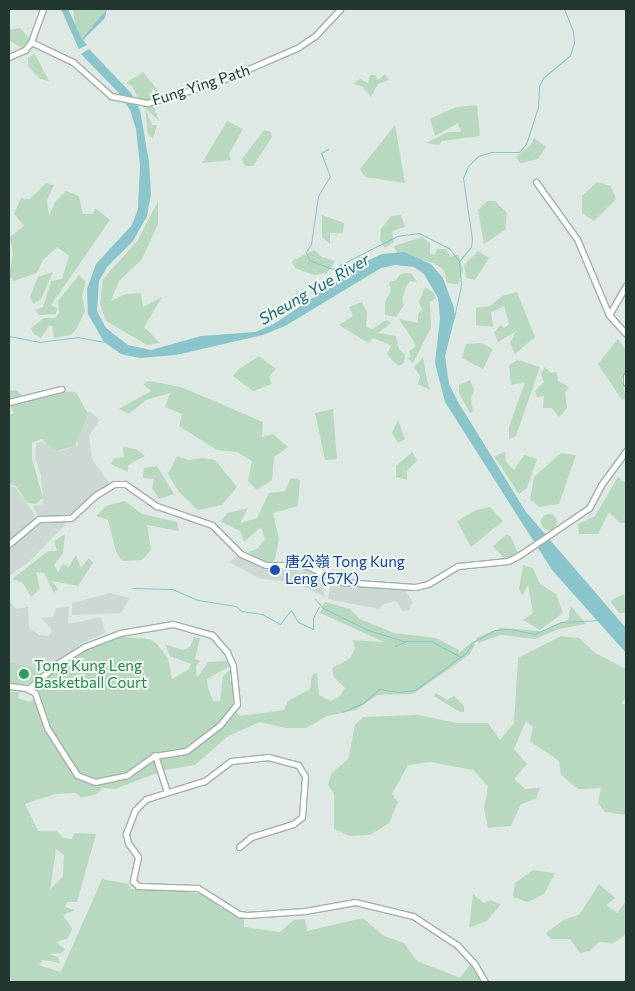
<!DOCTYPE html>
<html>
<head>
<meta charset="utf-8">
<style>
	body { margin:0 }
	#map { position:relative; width:635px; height:991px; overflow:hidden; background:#dee9e3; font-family:Commissioner,"Noto Sans TC",sans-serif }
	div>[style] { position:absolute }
	.built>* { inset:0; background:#ccd8d2 }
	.green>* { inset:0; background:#b8d9bf }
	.round { border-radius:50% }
	.water>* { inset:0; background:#89c5cb }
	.stream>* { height:1px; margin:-0.5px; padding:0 0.5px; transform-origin:0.5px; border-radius:0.5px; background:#89c5cb }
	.roads { filter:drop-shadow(1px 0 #a2b0a9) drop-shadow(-1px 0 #a2b0a9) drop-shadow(0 1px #a2b0a9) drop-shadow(0 -1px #a2b0a9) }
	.minor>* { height:5px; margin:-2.5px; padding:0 2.5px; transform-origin:2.5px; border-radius:2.5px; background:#fff }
	.dots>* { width:14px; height:14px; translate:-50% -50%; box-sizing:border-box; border:2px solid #eef6f1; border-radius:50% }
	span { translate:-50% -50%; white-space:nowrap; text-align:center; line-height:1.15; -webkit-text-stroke:4px #eef6f1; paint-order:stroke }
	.street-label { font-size:15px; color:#21372f }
	.transit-label { font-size:15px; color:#164399 }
	.left { translate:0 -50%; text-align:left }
	.leisure-label { font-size:15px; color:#27864d }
	.water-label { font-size:16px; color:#20666e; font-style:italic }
	.frame { position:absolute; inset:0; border:10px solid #21372f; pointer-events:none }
</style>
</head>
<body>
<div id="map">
	<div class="built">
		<i style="clip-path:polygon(89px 411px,100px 420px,89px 435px,92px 459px,110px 484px,80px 505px,71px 517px,38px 517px,33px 506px,43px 504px,41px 476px,35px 458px,36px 443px,43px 441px,61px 451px,78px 445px,75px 430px)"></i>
		<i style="clip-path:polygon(9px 485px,17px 489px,36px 517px,9px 541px)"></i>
		<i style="clip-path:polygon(43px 519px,53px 519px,66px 524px,30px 561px,9px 576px,9px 546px)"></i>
		<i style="clip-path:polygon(237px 556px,263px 568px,304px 568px,316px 572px,321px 576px,325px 597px,294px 582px,261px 579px,229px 562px)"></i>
		<i style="clip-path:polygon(331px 581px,405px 590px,413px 602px,409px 610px,402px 611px,396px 601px,384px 604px,379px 609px,328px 599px)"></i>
		<i style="clip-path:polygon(110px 593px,130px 598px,121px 613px,72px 615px,72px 603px)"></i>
		<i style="clip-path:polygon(9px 602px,17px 609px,28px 607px,29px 627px,39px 635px,48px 636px,51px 633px,51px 628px,41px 618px,53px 617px,56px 608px,69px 607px,68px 624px,101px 617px,105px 633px,80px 644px,76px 651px,40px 675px,34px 668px,9px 663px)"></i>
	</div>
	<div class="green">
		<i style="clip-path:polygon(73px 9px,106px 9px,99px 22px,82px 39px,75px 24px)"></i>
		<i style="clip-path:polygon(20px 28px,30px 39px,22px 48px,10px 41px,9px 34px,9px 30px)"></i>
		<i style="clip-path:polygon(34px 54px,38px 60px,49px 81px,40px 79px,28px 66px,28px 58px)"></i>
		<i style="clip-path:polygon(143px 72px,159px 92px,153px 105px,159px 121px,140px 103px,132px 86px,126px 83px)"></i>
		<i style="clip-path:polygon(385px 74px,389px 80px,378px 84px,371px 97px,362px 86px,353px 84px,360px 79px,368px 83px,370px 75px,375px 75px,378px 80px)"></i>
		<i style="clip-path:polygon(477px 105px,480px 136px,442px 141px,439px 145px,426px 143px,448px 132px,461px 132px,458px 123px,435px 136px,430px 119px,456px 107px)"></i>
		<i style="clip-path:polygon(145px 108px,152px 125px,157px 125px,153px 138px,148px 135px)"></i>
		<i style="clip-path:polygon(227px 121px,243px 129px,229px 154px,231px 160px,202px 163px)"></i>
		<i style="clip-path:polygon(395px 125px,405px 183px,365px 177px,360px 169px)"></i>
		<i style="clip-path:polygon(264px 130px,271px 132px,272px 137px,253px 166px,245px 166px,242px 159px)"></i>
		<i style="clip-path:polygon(534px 138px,546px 147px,538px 159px,521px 163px,516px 158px,518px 155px,531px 145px)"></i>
		<i style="clip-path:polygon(597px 182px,611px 186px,616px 199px,594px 221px,582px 213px,582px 196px)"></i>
		<i style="clip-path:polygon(46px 183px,54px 185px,47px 200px,49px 216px,55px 202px,66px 191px,79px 196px,83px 214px,93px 214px,95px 208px,110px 220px,51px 305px,57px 308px,56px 314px,39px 315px,35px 310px,43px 307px,51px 281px,62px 279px,69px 256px,57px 247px,43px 260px,37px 273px,14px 281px,9px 275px,13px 254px,10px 237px,24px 226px,14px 214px,21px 198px,30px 199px)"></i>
		<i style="clip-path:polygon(158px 201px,158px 224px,142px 259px,119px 281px,111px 301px,126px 294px,141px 293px,143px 307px,162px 297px,144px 327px,160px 343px,147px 345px,106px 321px,100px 304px,103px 279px,138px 240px)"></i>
		<i style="clip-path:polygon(487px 201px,495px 201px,507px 213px,505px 230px,484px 244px,478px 210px)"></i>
		<i style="clip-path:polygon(322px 215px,344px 223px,343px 233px,330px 233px,330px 244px,322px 237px)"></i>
		<i style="clip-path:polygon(401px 215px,405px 227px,392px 231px,394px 242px,385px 248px,380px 241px,381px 229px,391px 216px)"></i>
		<i style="clip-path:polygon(422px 237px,430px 243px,430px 254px,435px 255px,437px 249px,446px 249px,451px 257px,458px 254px,463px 269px,458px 284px,447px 283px,444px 270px,434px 263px,397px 253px,394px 246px)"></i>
		<i style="clip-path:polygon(314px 250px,322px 257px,335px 261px,327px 273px,314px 275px,295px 268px,292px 261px)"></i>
		<i style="clip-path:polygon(478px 251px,489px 258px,475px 280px,466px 278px,464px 265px)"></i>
		<i style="clip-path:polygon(53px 272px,41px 299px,33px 304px,30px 297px,38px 277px)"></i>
		<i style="clip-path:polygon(411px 273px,417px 282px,410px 281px,406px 287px,402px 300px,404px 305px,396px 317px,385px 315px,385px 302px,391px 291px,389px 282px,396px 280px,401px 274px)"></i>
		<i style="clip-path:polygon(79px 275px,86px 282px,82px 295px,85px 311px,77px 328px,71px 335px,54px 338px,52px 326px,49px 326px,41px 338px,33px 333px,31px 328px,44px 318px,55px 318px,59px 313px,58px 301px)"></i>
		<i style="clip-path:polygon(425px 287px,434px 293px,436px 298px,430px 302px,431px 328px,413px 363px,407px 358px,411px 357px,409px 351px,415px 347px,414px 342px,399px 319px,418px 323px,418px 315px,422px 309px,419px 302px)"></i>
		<i style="clip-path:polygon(517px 292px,535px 337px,515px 354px,510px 343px,516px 331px,498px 342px,494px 332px,501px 325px,504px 328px,509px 324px,504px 306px,491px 312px,493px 327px,476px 325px,476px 308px,490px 306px,502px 296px)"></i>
		<i style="clip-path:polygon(362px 302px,367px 312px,366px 327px,373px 329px,386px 320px,391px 323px,378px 333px,396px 336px,399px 349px,405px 355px,404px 363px,399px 366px,392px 360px,387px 354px,391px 346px,386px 343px,373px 338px,368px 343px,339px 325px,353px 316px,349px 307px)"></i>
		<i style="clip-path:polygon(618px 339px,626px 350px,626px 372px,622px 380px,626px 399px,622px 400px,598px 364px)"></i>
		<i style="clip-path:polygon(481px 343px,493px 349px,483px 369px,462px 358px,466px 344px)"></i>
		<i style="clip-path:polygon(259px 356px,276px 369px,269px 377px,272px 384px,253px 391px,233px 376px,239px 369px)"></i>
		<i style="clip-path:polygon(423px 357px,427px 380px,430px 390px,418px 384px,420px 376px,414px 367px)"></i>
		<i style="clip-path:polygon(518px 360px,540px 367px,516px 436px,509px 439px,509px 427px,525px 382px,511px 385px,509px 365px)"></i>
		<i style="clip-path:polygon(545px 367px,551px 373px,557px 372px,558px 381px,569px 387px,565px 393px,567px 408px,559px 417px,552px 408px,543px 408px,544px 396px,537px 397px,535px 391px,544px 382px,541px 374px)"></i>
		<i style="clip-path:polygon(470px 380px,474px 390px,471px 399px,473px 411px,470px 413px,459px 393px,459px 385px)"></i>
		<i style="clip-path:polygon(149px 381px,181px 387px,263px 422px,262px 437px,273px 434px,288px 447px,274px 457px,272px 480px,257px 490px,248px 481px,252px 461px,237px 452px,217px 450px,179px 426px,182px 414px,165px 407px,170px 393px,146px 400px,129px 414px,119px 409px,151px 391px,143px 384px)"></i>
		<i style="clip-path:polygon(16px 390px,25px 398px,55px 391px,76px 392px,88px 414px,75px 446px,56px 451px,42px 439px,32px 443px,32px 459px,43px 498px,36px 504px,27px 503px,16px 486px,9px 484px,9px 415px,14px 413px,9px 404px,9px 391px)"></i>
		<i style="clip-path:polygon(333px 409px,337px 459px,325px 460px,315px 413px)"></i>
		<i style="clip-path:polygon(398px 420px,405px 439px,398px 443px,392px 433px)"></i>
		<i style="clip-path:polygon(123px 447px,136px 449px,145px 456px,128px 465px,128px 472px,111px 464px,113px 459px,124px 457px)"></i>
		<i style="clip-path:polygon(412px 452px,417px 460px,407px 471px,407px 480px,396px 477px,396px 466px)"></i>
		<i style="clip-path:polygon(505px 452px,506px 462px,514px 470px,524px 455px,537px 459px,527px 488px,519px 494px,494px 456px)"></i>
		<i style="clip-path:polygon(561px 453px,576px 455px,559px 504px,540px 507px,530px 500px,534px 477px)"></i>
		<i style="clip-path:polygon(177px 456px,189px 460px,202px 458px,215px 460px,237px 487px,222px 505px,198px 510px,179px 492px,168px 474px)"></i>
		<i style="clip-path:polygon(157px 466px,174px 494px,159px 499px,152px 488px,154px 479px,143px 478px,144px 468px)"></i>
		<i style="clip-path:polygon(618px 477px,626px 483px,626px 523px,620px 523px,609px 512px,598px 534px,579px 534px,578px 524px,595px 516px)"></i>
		<i style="clip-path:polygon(291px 478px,300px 480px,298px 506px,273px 513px,279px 539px,275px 559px,270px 565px,248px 552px,257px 549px,265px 539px,261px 527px,244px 542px,240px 531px,220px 521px,228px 513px,248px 508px,240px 523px,257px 518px,269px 493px,285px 491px)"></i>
		<i style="clip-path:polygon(125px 501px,142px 514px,177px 522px,179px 531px,147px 525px,151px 550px,142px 560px,122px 561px,116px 552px,108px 520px,96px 516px,106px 506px)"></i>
		<i style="clip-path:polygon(490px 507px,503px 521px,471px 547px,457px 521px,476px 510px)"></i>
		<i class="round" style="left:541px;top:514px;width:16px;height:16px"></i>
		<i style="clip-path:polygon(65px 534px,63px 553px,54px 565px,58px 572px,63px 564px,69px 567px,76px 555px,81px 568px,89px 558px,93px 563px,78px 586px,52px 581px,58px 589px,54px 593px,44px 573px,36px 572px,40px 589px,31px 597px,23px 583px,12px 579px,48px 551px,57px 551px,54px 541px)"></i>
		<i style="clip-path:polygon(506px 535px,511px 536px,518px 554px,506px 560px,493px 546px)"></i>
		<i style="clip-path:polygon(523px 565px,533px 568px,540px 584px,556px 594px,563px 613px,540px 630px,523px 620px,533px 613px,528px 585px,522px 596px,519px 589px)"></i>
		<i style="clip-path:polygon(624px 594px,626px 613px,619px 613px,610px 601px)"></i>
		<i style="clip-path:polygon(evenodd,325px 602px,350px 609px,360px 619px,394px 633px,436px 638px,459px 650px,459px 653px,473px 641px,475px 645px,469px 655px,413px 694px,378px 695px,355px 710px,327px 716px,306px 728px,285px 728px,260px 722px,228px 736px,195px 765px,165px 770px,115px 789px,103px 788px,97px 794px,82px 798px,76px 793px,55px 794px,25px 804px,38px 831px,57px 831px,63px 838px,72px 839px,74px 833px,96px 834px,77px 902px,67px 902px,65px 907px,75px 910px,63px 915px,72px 929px,68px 938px,56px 942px,65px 949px,62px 953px,49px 954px,58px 957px,60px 963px,43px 960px,39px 965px,61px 972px,102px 879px,128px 884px,131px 889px,167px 889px,203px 894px,221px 908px,244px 917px,244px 927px,280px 932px,294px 920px,305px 919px,307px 931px,363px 918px,384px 936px,404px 943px,417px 961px,460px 978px,472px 962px,483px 982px,9px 982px,9px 692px,19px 692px,18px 698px,29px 702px,35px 698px,41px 701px,38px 686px,49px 675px,51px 667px,65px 665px,88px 646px,111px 636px,149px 639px,157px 644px,168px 658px,172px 679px,189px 669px,191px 664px,170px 656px,165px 644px,183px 650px,190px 647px,194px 637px,200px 638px,195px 659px,200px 661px,196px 666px,197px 678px,208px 662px,226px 661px,230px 666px,207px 679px,208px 687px,213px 701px,220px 701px,223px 676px,231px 669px,230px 680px,241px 700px,232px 701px,235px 711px,240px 716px,284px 710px,288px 701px,310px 689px,312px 675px,317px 673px,319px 695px,330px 701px,339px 697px,345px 688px,334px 677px,332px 668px,349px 659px,355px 649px,353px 640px,384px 642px,320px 613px,325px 602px,56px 849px,64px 855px,63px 876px,50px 890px,56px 849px)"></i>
		<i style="clip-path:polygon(571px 606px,586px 624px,559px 629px,535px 639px,501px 635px,478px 643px,476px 638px,501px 628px,541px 631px,568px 620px)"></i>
		<i style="clip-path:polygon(561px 636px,579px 638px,595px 653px,626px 669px,626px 697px,621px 704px,626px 704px,626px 815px,605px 812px,598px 803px,601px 788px,578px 789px,561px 775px,559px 761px,530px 741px,533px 727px,526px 721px,514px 749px,527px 764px,514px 779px,525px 789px,540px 788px,536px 799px,521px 804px,511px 826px,488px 828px,484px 809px,488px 786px,473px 770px,431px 762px,408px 765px,392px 794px,398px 802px,389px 823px,370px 835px,350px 836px,334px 829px,334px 794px,328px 785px,331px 774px,348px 759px,355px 725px,363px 717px,417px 715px,457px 723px,488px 723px,500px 740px,514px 723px,518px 658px)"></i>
		<i style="clip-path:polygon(10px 662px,34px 668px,40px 675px,28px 684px,9px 683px)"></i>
		<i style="clip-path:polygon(436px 693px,447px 700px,454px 696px,464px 706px,464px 712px,460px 712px,434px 696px)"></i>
		<i style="clip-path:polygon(533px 870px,555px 873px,544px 894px,528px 902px,513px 897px,515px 883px)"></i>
		<i style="clip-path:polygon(599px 884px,615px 898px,606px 905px,617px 913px,626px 901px,626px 934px,614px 943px,599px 942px,590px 951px,580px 953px,570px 939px,551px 939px,546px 933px,565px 919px,579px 915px)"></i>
		<i style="clip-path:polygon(473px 894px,484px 903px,491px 900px,501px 904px,487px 921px,469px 928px)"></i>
	</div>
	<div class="water">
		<i style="clip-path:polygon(61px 9px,68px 9px,82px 39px,107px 9px,105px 18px,83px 40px,87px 45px,79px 49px)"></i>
		<i style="clip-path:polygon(89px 49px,131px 93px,140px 110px,149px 162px,151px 194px,147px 216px,133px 241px,107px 267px,99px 281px,97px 311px,106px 328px,128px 345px,151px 350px,201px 336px,255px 332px,274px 324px,369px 260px,382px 254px,404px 252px,431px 264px,443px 278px,454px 308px,455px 317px,445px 356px,449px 384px,458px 402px,526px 512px,626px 628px,626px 653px,552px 570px,445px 402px,435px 363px,440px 318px,438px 298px,424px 274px,414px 267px,395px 265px,381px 268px,285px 326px,263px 335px,176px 355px,140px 358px,121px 354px,104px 342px,88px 314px,87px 289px,96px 264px,132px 225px,138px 209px,140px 165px,136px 129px,130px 110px,117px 91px,81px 54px)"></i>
	</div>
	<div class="stream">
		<i style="left:510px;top:9px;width:10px"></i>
		<i style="left:541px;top:9px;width:3px"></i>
		<i style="left:328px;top:149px;width:8px;rotate:150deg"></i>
		<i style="left:321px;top:153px;width:25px;rotate:69deg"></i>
		<i style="left:330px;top:176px;width:23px;rotate:121deg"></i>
		<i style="left:318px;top:196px;width:49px;rotate:98.3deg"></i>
		<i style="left:311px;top:244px;width:9px;rotate:122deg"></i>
		<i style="left:306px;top:252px;width:9px;rotate:69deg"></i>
		<i style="left:309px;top:260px;width:25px;rotate:21deg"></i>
		<i style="left:332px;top:269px;width:73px;rotate:-26.9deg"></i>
		<i style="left:397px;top:236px;width:22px;rotate:-8deg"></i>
		<i style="left:419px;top:233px;width:34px;rotate:27deg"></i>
		<i style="left:449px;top:248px;width:16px;rotate:52deg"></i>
		<i style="left:454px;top:318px;width:35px;rotate:-78deg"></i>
		<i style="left:461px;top:284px;width:23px;rotate:-95deg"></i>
		<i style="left:459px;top:261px;width:18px;rotate:-49deg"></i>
		<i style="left:471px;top:247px;width:8px;rotate:-83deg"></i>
		<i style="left:472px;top:239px;width:62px;rotate:-98.4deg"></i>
		<i style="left:463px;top:178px;width:13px;rotate:-67deg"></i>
		<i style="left:468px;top:166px;width:14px;rotate:-45deg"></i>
		<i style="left:478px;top:156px;width:14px;rotate:-17deg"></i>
		<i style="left:491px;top:152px;width:28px"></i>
		<i style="left:519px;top:152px;width:11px;rotate:-49deg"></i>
		<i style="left:526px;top:144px;width:38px;rotate:-72deg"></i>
		<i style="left:538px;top:108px;width:22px;rotate:-87deg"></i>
		<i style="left:539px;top:86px;width:9px;rotate:-63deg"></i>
		<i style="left:543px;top:78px;width:35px;rotate:-40deg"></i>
		<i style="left:570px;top:55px;width:13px;rotate:-72deg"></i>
		<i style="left:574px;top:43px;width:12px;rotate:-95deg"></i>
		<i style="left:573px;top:31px;width:24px;rotate:-112deg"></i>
		<i style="left:9px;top:336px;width:31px;rotate:11deg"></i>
		<i style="left:39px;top:342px;width:38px;rotate:-7deg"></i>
		<i style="left:77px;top:337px;width:27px;rotate:10deg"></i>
		<i style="left:132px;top:588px;width:40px;rotate:1.4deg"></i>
		<i style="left:172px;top:589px;width:28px;rotate:23deg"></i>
		<i style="left:198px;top:600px;width:38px;rotate:9deg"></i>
		<i style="left:236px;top:606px;width:7px;rotate:45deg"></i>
		<i style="left:241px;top:611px;width:21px;rotate:8deg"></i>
		<i style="left:262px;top:614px;width:21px;rotate:29deg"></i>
		<i style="left:280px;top:624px;width:18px;rotate:-52deg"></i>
		<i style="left:291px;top:610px;width:14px;rotate:60deg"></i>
		<i style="left:298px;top:622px;width:17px;rotate:25deg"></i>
		<i style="left:313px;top:629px;width:11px;rotate:-90deg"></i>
		<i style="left:313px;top:618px;width:13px;rotate:-63deg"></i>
		<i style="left:315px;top:599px;width:12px;rotate:48deg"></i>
		<i style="left:323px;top:608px;width:50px;rotate:26.1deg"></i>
		<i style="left:368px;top:630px;width:39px;rotate:17deg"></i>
		<i style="left:405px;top:641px;width:26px"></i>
		<i style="left:431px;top:641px;width:34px;rotate:28deg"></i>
		<i style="left:395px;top:646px;width:11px;rotate:-22deg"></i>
		<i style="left:342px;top:712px;width:23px;rotate:-23deg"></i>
		<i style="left:363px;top:703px;width:21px;rotate:-41deg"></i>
		<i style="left:379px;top:689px;width:20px;rotate:9deg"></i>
		<i style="left:399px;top:692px;width:16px;rotate:-7deg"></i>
		<i style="left:415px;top:690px;width:63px;rotate:-36deg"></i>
		<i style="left:466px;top:653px;width:13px;rotate:-58deg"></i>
		<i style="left:473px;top:642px;width:25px;rotate:-29deg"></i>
		<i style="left:495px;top:630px;width:15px;rotate:-4deg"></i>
		<i style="left:510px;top:629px;width:25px;rotate:11deg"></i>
		<i style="left:535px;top:634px;width:29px;rotate:-25deg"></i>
		<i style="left:561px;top:622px;width:35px;rotate:-3deg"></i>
	</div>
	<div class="roads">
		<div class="minor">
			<i style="left:31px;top:42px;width:47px;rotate:25.5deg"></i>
			<i style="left:73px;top:62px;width:51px;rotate:41.8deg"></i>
			<i style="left:111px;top:96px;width:37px;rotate:11deg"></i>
			<i style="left:147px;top:103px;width:72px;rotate:-16.2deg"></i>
			<i style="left:216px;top:83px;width:88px;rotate:-23.4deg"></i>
			<i style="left:297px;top:48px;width:22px;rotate:-34deg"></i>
			<i style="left:315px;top:36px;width:37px;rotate:-47deg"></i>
			<i style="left:9px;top:57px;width:17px;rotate:-24deg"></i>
			<i style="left:25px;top:50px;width:10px;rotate:-53deg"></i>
			<i style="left:31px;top:42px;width:35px;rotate:-70deg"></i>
			<i style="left:536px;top:182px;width:70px;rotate:54.3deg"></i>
			<i style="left:577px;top:239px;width:82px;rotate:67.2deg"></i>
			<i style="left:609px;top:315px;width:25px;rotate:48deg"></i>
			<i style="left:609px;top:315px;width:34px;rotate:-60deg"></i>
			<i style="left:626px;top:376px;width:7px;rotate:90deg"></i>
			<i style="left:9px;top:402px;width:54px;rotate:-14deg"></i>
			<i style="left:9px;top:544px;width:39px;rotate:-40deg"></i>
			<i style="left:39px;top:519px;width:32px;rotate:-2deg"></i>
			<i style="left:71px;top:518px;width:34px;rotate:-43deg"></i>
			<i style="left:96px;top:495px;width:21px;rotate:-31deg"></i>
			<i style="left:114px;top:484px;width:11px"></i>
			<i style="left:125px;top:484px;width:39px;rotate:35deg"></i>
			<i style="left:157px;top:506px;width:58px;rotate:19.1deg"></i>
			<i style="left:212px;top:525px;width:41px;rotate:45deg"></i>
			<i style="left:241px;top:554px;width:27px;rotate:24deg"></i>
			<i style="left:266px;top:565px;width:39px"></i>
			<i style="left:305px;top:565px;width:41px;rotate:24.7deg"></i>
			<i style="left:342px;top:582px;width:73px;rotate:3.9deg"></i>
			<i style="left:415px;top:587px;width:13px;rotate:-13deg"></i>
			<i style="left:428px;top:584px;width:35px;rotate:-31deg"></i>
			<i style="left:458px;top:566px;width:50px;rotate:-5.7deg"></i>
			<i style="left:508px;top:561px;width:11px;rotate:-27deg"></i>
			<i style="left:518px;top:556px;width:86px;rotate:-34.1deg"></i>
			<i style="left:589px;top:508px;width:26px;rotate:-62deg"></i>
			<i style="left:601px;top:485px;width:42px;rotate:-53.7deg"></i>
			<i style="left:9px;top:686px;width:17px;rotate:7deg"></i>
			<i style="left:26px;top:688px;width:10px;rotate:29deg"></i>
			<i style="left:35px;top:693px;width:37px;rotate:71deg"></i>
			<i style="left:47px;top:728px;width:56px;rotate:57.4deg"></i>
			<i style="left:77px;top:775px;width:19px;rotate:21deg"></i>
			<i style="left:95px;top:782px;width:33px;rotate:-12deg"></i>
			<i style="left:127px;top:775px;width:33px;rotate:-35deg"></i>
			<i style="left:154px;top:756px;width:32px;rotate:-9deg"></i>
			<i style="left:186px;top:751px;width:43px;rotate:-37.4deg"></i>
			<i style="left:220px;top:725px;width:27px;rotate:-51deg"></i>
			<i style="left:237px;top:704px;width:38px;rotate:-96deg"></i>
			<i style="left:233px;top:666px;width:15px;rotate:-113deg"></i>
			<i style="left:227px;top:652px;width:23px;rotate:-131deg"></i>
			<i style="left:212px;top:635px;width:41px;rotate:-164.2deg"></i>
			<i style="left:173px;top:624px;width:54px;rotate:170.4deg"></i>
			<i style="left:120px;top:633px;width:39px;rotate:159deg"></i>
			<i style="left:84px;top:647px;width:31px;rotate:148deg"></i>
			<i style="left:58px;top:663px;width:40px;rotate:139deg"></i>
			<i style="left:155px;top:755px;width:38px;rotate:72deg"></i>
			<i style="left:239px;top:847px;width:16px;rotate:-40deg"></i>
			<i style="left:251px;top:837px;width:44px;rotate:-17.2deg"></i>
			<i style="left:293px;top:824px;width:11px;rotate:-38deg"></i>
			<i style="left:302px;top:817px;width:41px;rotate:-85.8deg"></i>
			<i style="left:305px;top:776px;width:13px;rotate:-122deg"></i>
			<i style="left:298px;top:765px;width:30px;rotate:-165deg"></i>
			<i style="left:269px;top:757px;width:38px;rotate:174deg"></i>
			<i style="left:231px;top:761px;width:34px;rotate:143deg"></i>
			<i style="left:204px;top:781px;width:61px;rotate:162.8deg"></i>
			<i style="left:146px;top:799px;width:16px;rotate:135deg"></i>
			<i style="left:135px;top:810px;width:26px;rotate:111deg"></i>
			<i style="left:126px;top:834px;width:9px;rotate:77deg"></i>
			<i style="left:128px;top:843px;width:17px;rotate:54deg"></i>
			<i style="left:138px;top:857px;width:25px;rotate:102deg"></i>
			<i style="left:133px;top:881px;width:7px;rotate:45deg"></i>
			<i style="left:138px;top:886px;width:60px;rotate:1.9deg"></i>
			<i style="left:198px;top:888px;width:49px;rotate:32.4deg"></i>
			<i style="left:239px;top:914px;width:8px;rotate:7deg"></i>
			<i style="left:247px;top:915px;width:58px;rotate:-3.9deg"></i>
			<i style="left:305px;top:911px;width:51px;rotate:-10.2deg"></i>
			<i style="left:355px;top:902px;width:60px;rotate:13.6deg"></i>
			<i style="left:413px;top:916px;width:53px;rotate:33.4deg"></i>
			<i style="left:457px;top:945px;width:25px;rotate:47deg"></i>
			<i style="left:474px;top:963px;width:22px;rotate:60deg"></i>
		</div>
	</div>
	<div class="dots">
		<i style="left:275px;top:570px;background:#1a4fb4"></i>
		<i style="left:24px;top:674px;background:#2e9e5b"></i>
	</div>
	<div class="street-label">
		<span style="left:201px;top:85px;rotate:-18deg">Fung Ying Path</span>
	</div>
	<div class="transit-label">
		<span class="left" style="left:285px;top:570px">唐公嶺 Tong Kung<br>Leng (57K)</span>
	</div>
	<div class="leisure-label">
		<span class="left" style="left:34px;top:674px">Tong Kung Leng<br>Basketball Court</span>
	</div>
	<div class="water-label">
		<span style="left:314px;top:289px;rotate:-30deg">Sheung Yue River</span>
	</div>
	<div class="frame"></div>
</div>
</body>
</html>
